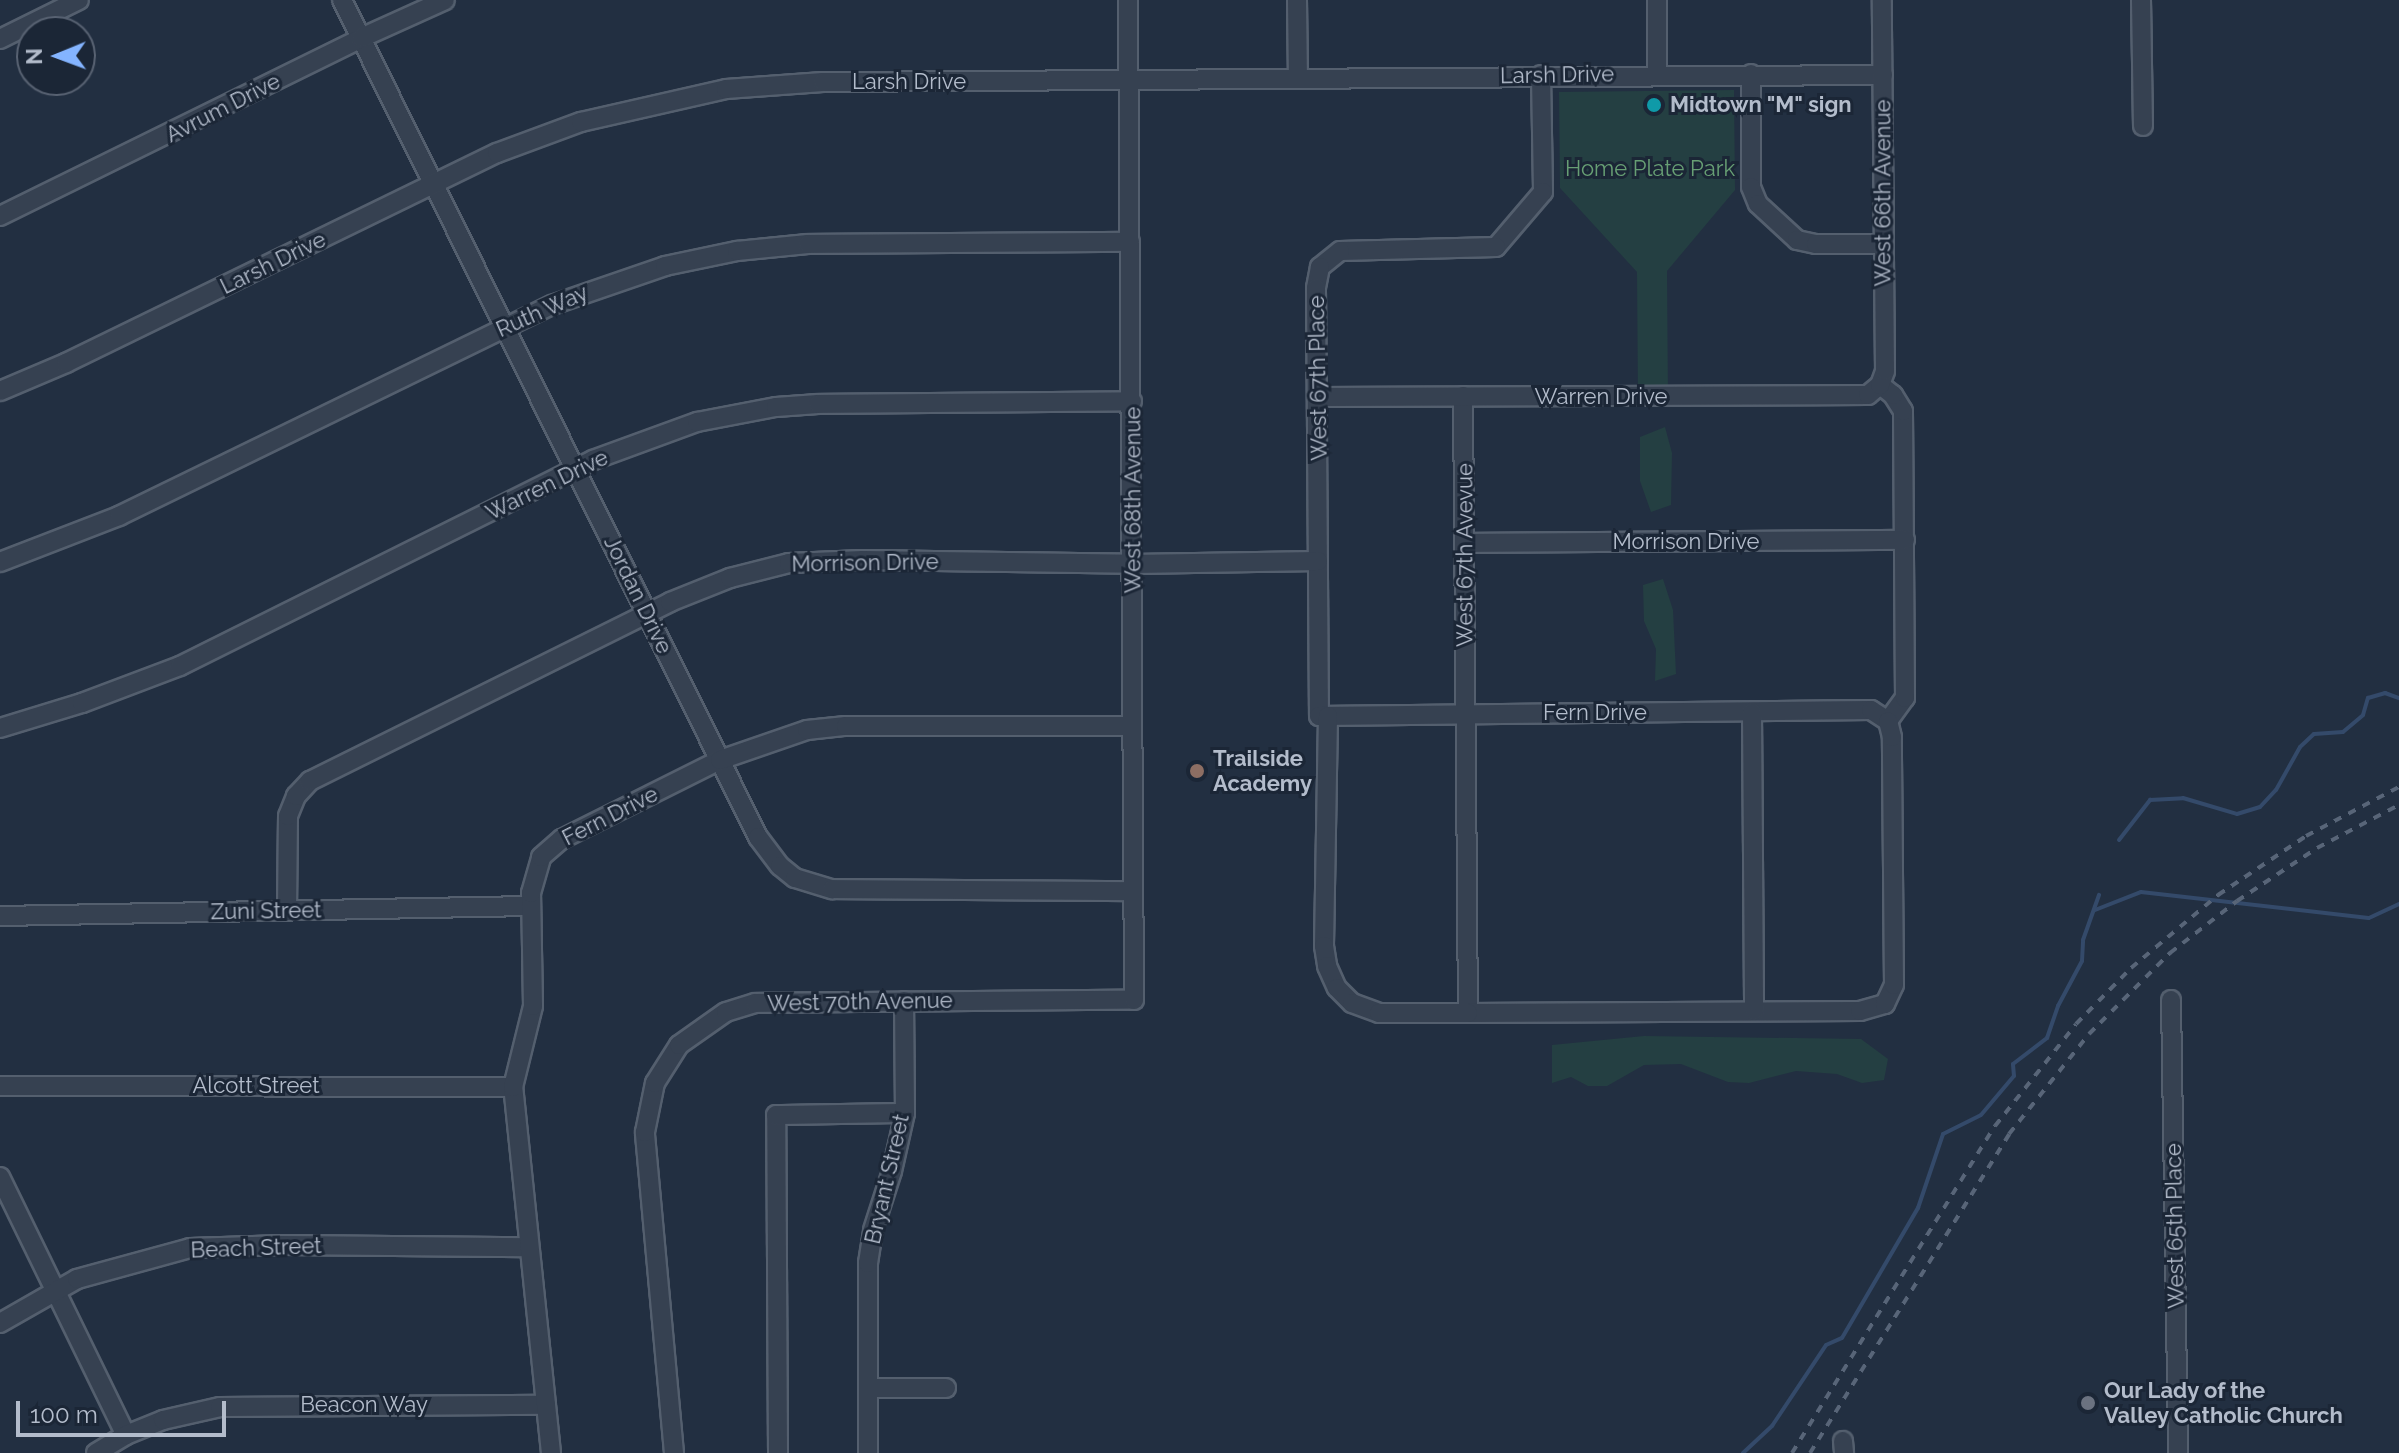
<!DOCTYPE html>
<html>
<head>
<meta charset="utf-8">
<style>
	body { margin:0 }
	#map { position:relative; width:2399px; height:1453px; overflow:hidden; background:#222f41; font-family:Raleway,sans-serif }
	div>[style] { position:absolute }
	.green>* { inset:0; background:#243f42 }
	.stream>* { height:4px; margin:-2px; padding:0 2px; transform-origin:2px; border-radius:2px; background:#344a6a }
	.roads { filter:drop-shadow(2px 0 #545f6e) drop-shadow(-2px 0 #545f6e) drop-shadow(0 2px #545f6e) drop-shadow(0 -2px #545f6e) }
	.minor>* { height:18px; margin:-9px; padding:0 9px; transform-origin:9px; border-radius:9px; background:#364151 }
	.rail>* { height:4px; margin-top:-2px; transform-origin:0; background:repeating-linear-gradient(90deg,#586578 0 8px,transparent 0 16px) }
	.dots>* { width:22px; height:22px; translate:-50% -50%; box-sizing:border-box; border:4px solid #1b2636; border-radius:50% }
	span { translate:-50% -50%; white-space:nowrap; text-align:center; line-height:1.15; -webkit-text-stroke:6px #1b2636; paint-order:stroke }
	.street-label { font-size:22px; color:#b3bccb }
	.poi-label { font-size:22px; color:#b3bccb; font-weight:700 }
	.left { translate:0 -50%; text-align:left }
	.park-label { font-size:22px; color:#679f74 }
	.north { position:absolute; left:16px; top:16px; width:80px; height:80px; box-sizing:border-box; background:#1b2636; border:2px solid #586272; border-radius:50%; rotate:269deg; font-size:22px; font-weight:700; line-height:32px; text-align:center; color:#b3bccb }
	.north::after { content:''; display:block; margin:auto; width:28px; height:36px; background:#84b4ff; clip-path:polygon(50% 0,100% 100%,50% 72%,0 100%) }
	.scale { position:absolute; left:16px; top:1401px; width:210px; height:36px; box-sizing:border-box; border:4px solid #b3bccb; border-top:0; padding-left:10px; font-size:24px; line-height:28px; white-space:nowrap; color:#b3bccb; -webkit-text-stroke:6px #1b2636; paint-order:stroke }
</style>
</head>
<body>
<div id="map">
	<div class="green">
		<i style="clip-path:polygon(1734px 90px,1735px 190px,1667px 271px,1668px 398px,1638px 398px,1637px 272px,1560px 188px,1559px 92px)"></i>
		<i style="clip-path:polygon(1665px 427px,1672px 453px,1671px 505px,1651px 512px,1640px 481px,1640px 437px)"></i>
		<i style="clip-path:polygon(1663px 579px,1673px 610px,1676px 674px,1655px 681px,1656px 649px,1644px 621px,1643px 585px)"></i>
		<i style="clip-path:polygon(1644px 1036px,1861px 1039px,1888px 1059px,1884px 1080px,1862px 1083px,1837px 1074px,1796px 1071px,1749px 1083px,1728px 1082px,1681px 1064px,1644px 1065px,1607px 1086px,1588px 1086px,1571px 1077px,1552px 1083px,1552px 1045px)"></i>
	</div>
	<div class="stream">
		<i style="left:2119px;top:840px;width:51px;rotate:-52.2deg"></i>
		<i style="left:2150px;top:800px;width:33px;rotate:-3deg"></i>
		<i style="left:2183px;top:798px;width:56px;rotate:16.5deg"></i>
		<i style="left:2237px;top:814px;width:24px;rotate:-17deg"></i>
		<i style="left:2260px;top:807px;width:23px;rotate:-47deg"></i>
		<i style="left:2276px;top:790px;width:49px;rotate:-60.8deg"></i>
		<i style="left:2300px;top:747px;width:19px;rotate:-43deg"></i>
		<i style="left:2314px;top:734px;width:29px;rotate:-4deg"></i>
		<i style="left:2343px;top:732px;width:26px;rotate:-40deg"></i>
		<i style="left:2363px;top:715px;width:18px;rotate:-74deg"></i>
		<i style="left:2368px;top:698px;width:18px;rotate:-16deg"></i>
		<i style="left:2385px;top:693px;width:15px;rotate:20deg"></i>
		<i style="left:2095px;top:910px;width:49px;rotate:-21.4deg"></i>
		<i style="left:2141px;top:892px;width:229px;rotate:6.5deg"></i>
		<i style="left:2369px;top:918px;width:33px;rotate:-25deg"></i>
		<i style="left:1743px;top:1453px;width:40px;rotate:-43deg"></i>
		<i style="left:1772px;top:1426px;width:97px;rotate:-56.3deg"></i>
		<i style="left:1826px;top:1345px;width:17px;rotate:-24deg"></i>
		<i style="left:1842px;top:1338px;width:151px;rotate:-59.7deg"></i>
		<i style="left:1918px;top:1208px;width:78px;rotate:-71.3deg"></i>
		<i style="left:1943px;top:1134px;width:42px;rotate:-26.6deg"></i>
		<i style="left:1981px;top:1115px;width:51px;rotate:-49.8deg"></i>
		<i style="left:2014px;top:1076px;width:12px;rotate:-95deg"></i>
		<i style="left:2013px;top:1064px;width:43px;rotate:-37.4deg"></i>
		<i style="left:2047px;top:1038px;width:34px;rotate:-71deg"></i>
		<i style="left:2058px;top:1006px;width:51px;rotate:-61.9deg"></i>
		<i style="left:2082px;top:961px;width:21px;rotate:-87deg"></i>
		<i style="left:2083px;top:940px;width:48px;rotate:-70.4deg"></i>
	</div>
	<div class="roads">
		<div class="minor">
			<i style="left:342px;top:0;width:935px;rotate:63.57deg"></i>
			<i style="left:758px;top:837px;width:36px;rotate:53deg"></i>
			<i style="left:780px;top:866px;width:19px;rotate:39deg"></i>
			<i style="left:795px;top:878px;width:39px;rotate:17deg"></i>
			<i style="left:832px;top:889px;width:300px;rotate:0.4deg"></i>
			<i style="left:1297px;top:0;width:79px;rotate:89.3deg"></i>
			<i style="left:2141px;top:0;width:126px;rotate:89.1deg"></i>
			<i style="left:0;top:39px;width:88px;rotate:-26.3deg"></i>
			<i style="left:1657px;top:74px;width:74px;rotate:-90deg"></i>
			<i style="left:1751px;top:74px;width:113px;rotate:90deg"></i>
			<i style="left:1751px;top:187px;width:18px;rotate:68deg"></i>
			<i style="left:1758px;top:204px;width:53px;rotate:42.7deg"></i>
			<i style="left:1797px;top:240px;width:19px;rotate:12deg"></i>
			<i style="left:1816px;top:244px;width:67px"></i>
			<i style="left:1541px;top:75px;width:117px;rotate:89deg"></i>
			<i style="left:1543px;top:192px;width:72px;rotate:130.5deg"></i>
			<i style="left:1496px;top:247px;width:156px;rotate:178.5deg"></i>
			<i style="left:1340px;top:251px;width:26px;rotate:141deg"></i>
			<i style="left:1320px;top:267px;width:21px;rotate:101deg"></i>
			<i style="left:1316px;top:288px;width:428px;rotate:89.6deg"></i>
			<i style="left:1319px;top:716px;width:552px;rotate:-0.62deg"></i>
			<i style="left:1871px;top:710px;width:20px;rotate:33deg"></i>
			<i style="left:1888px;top:721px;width:29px;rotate:-54deg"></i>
			<i style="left:1905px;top:698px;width:287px;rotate:-90.4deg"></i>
			<i style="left:1903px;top:411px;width:19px;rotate:-122deg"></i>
			<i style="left:1893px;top:395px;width:16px;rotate:-142deg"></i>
			<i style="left:0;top:216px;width:402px;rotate:-26.2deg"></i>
			<i style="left:361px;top:38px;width:92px;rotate:-24.3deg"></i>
			<i style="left:0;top:391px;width:72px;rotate:-23deg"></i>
			<i style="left:66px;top:363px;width:479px;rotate:-26deg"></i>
			<i style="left:497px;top:153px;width:90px;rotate:-20.3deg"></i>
			<i style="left:581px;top:122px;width:149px;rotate:-12.8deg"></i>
			<i style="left:726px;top:89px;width:97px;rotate:-4.1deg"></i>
			<i style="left:823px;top:82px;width:1060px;rotate:-0.38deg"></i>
			<i style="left:1463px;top:396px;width:617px;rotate:89.54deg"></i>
			<i style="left:1468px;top:1013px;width:392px;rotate:-0.3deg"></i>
			<i style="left:1860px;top:1011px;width:26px;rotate:-16deg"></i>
			<i style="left:1885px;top:1004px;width:21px;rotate:-65deg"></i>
			<i style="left:1894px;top:985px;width:248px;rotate:-90.5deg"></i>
			<i style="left:1892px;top:737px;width:16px;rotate:-104deg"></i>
			<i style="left:1319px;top:397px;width:549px;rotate:-0.21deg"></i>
			<i style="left:1868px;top:395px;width:16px;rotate:-40deg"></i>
			<i style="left:1880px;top:385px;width:15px;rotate:-70deg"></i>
			<i style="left:1885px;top:371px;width:371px;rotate:-90.5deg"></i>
			<i style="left:1466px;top:543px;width:439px;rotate:-0.4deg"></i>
			<i style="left:0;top:562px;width:128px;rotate:-21.1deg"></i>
			<i style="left:119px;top:516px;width:482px;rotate:-26deg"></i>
			<i style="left:552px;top:305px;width:120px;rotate:-19deg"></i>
			<i style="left:665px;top:266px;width:74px;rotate:-11.8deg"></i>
			<i style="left:737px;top:251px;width:71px;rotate:-5.6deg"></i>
			<i style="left:808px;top:244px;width:322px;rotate:-0.4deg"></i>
			<i style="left:1752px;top:712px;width:299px;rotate:89.6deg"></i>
			<i style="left:1328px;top:716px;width:230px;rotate:91deg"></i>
			<i style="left:1324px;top:946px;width:20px;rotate:81deg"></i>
			<i style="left:1327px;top:966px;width:24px;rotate:66deg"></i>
			<i style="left:1337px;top:988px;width:21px;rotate:45deg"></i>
			<i style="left:1352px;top:1003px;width:29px;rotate:20deg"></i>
			<i style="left:1379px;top:1013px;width:89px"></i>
			<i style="left:0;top:728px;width:86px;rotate:-17deg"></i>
			<i style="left:82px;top:703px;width:105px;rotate:-20.7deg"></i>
			<i style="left:180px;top:666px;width:462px;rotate:-26.5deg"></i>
			<i style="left:593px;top:460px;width:111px;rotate:-20.1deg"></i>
			<i style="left:697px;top:422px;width:80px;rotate:-10.8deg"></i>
			<i style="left:776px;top:407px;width:42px;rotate:-4.1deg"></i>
			<i style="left:818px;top:404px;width:314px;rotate:-0.5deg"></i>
			<i style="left:287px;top:911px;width:95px;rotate:-89.4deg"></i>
			<i style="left:288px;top:816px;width:22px;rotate:-68deg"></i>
			<i style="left:296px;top:796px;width:21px;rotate:-47deg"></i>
			<i style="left:310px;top:781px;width:402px;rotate:-26.4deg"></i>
			<i style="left:670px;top:602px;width:65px;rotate:-21.8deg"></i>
			<i style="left:730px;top:578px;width:61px;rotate:-14.3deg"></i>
			<i style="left:789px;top:563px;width:74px;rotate:-2.3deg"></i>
			<i style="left:863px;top:560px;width:270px;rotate:0.8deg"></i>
			<i style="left:1133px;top:564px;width:185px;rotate:-0.9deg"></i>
			<i style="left:0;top:916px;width:531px;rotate:-1.08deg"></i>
			<i style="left:2171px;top:1000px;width:453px;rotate:89.1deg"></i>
			<i style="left:0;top:1086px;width:513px;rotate:0.11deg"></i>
			<i style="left:0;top:1177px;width:287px;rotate:64deg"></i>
			<i style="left:0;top:1323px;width:89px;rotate:-29.7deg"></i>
			<i style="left:77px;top:1279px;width:117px;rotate:-15.3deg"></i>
			<i style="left:190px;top:1248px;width:94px;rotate:-1.8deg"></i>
			<i style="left:284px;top:1245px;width:245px;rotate:0.5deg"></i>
			<i style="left:868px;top:1388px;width:78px"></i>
			<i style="left:1843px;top:1441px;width:12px;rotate:85deg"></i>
			<i style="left:96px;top:1453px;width:35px;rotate:-31deg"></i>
			<i style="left:126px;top:1435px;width:40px;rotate:-22deg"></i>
			<i style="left:163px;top:1420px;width:58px;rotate:-12.8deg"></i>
			<i style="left:220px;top:1407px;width:326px;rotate:-0.4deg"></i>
			<i style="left:551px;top:1453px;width:368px;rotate:-95.9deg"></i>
			<i style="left:513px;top:1087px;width:83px;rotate:-76.1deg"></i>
			<i style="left:533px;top:1006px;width:113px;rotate:-91deg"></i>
			<i style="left:531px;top:893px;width:37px;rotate:-74deg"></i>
			<i style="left:541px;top:857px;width:28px;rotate:-41deg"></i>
			<i style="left:562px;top:839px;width:177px;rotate:-26.6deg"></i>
			<i style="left:720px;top:760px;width:92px;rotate:-19deg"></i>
			<i style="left:807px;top:730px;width:39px;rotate:-6deg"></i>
			<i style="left:846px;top:726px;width:284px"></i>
			<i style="left:674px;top:1453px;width:322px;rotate:-95.2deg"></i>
			<i style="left:645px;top:1132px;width:50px;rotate:-78.5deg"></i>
			<i style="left:655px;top:1083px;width:45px;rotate:-57.7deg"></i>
			<i style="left:679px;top:1045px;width:57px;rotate:-35.1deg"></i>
			<i style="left:726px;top:1012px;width:30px;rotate:-17deg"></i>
			<i style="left:755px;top:1003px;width:379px;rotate:-0.5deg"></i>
			<i style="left:1134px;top:1000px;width:1000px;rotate:-90.34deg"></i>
			<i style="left:778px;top:1453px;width:338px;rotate:-90.3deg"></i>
			<i style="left:776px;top:1115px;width:129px;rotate:-0.9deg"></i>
			<i style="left:868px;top:1453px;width:190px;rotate:-90deg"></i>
			<i style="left:868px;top:1263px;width:33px;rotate:-81deg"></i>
			<i style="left:873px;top:1230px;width:62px;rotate:-72.1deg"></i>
			<i style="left:892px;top:1171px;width:59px;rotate:-77.4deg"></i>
			<i style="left:905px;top:1113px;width:112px;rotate:-90.5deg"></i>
		</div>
	</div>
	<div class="rail">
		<i style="left:1792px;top:1453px;width:385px;rotate:-58.2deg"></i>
		<i style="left:1995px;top:1126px;width:130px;rotate:-51.5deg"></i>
		<i style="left:2076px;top:1024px;width:78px;rotate:-45.5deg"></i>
		<i style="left:2131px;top:968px;width:114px;rotate:-40deg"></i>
		<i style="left:2218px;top:895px;width:106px;rotate:-33.8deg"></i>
		<i style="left:2306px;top:836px;width:105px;rotate:-27.8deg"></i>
		<i style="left:1810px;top:1453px;width:376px;rotate:-58deg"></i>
		<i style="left:2009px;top:1134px;width:128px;rotate:-51.3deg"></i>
		<i style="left:2089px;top:1034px;width:115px;rotate:-45deg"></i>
		<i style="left:2170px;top:953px;width:85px;rotate:-37.8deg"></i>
		<i style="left:2237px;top:901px;width:96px;rotate:-33.5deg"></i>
		<i style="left:2317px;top:848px;width:93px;rotate:-27.7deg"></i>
	</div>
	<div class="dots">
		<i style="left:1654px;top:105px;background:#0f9aa8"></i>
		<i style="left:1197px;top:771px;background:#8d6e63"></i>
		<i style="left:2088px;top:1403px;background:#6b7280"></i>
	</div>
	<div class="street-label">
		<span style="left:1557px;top:75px;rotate:-1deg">Larsh Drive</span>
		<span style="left:909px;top:82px">Larsh Drive</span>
		<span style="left:223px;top:108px;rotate:-27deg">Avrum Drive</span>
		<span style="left:1883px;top:193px;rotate:-90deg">West 66th Avenue</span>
		<span style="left:273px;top:263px;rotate:-26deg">Larsh Drive</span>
		<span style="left:542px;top:311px;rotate:-24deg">Ruth Way</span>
		<span style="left:1318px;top:378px;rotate:-91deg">West 67th Place</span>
		<span style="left:1601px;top:397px">Warren Drive</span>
		<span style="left:547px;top:485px;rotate:-26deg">Warren Drive</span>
		<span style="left:1133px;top:500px;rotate:-90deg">West 68th Avenue</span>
		<span style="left:1686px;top:542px">Morrison Drive</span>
		<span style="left:1465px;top:555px;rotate:-90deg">West 67th Avevue</span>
		<span style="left:865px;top:563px;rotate:-1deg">Morrison Drive</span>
		<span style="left:638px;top:595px;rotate:64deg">Jordan Drive</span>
		<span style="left:1595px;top:713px">Fern Drive</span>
		<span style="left:610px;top:816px;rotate:-27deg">Fern Drive</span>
		<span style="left:266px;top:911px;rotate:-1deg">Zuni Street</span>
		<span style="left:860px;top:1002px;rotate:-1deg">West 70th Avenue</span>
		<span style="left:256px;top:1086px">Alcott Street</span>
		<span style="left:887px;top:1179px;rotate:-77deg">Bryant Street</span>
		<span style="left:2175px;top:1226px;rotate:-91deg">West 65th Place</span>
		<span style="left:256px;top:1248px;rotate:-2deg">Beach Street</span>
		<span style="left:364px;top:1405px">Beacon Way</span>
	</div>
	<div class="poi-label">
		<span class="left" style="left:1670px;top:105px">Midtown "M" sign</span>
		<span class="left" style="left:1213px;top:771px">Trailside<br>Academy</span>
		<span class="left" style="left:2104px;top:1403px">Our Lady of the<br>Valley Catholic Church</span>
	</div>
	<div class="park-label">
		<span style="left:1650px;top:169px">Home Plate Park</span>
	</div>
	<div class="north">N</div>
	<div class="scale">100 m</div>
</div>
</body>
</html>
